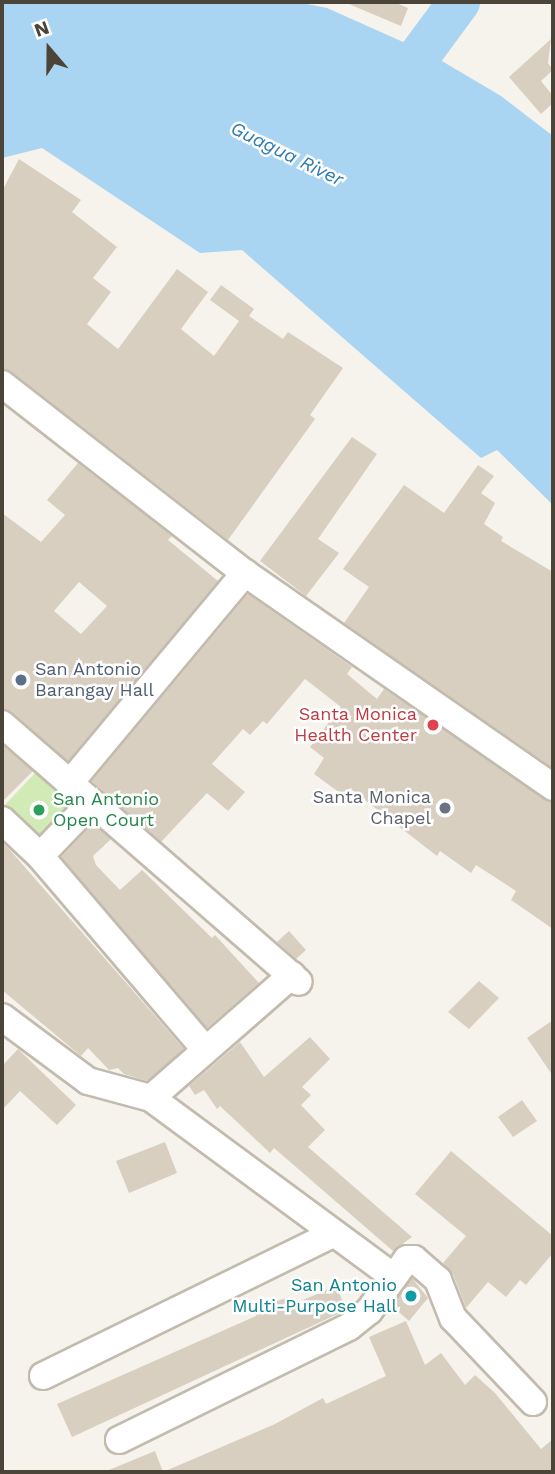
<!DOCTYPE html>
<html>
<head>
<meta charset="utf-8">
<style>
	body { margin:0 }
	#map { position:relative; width:555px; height:1474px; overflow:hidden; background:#f6f3ec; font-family:"Work Sans",sans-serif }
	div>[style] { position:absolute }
	.green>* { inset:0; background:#d2eab5 }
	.water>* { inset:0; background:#a9d4f2 }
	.river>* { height:42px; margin:-21px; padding:0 21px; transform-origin:21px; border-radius:21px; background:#a9d4f2 }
	.building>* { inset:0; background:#d8cfc1 }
	.roads { filter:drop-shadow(2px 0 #c2bbae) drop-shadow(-2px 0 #c2bbae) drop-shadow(0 2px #c2bbae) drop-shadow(0 -2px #c2bbae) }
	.minor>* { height:26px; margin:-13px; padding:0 13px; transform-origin:13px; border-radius:13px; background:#fff }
	.dots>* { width:19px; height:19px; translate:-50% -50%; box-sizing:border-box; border:4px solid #fff; border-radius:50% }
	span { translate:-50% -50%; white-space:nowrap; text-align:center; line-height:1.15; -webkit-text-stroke:5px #fff; paint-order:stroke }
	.service-label { font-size:18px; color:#4e5e75 }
	.left { translate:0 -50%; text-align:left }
	.health-label { font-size:18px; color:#be3a42 }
	.right { translate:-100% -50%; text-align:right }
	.worship-label { font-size:18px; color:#5b616d }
	.leisure-label { font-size:18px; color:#27864d }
	.culture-label { font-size:18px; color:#0d838f }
	.water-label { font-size:19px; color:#2e7ab2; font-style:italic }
	.frame { position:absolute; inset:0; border:4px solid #4b4439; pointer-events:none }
	.north { position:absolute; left:14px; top:14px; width:70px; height:70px; -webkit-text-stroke:5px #fff; paint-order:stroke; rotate:340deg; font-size:19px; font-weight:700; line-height:28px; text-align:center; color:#4b4439 }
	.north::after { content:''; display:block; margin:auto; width:24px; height:32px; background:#4b4439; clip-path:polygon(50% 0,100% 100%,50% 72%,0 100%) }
</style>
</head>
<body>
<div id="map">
	<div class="green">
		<i style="clip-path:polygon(36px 772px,77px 811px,42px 848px,2px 808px)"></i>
	</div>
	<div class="water">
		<i style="clip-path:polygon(2px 2px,297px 2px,327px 8px,430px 54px,501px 96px,553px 136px,553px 505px,497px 450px,481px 458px,242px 250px,200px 253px,42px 148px,2px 158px)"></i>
	</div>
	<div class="river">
		<i style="left:389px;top:97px;width:118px;rotate:-53.6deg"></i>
	</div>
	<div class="building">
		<i style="clip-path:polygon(344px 2px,394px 2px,408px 8px,401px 26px)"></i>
		<i style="clip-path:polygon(551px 39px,548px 63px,553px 70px,541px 81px,553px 96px,553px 103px,541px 114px,509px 77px)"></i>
		<i style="clip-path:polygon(19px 159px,81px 200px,72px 212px,117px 247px,93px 278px,111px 292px,87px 324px,118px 349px,177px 269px,208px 292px,181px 329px,214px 356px,239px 321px,210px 300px,221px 285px,254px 309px,249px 316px,283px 339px,288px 332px,343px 368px,310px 415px,315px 419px,228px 540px,12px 372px,2px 369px,2px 191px)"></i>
		<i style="clip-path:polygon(352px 437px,377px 454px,318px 539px,339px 553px,306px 596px,260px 561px)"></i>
		<i style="clip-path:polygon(evenodd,78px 463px,172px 536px,168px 540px,218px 581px,68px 761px,12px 712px,2px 709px,2px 513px,41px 542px,65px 515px,47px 500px,78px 463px,79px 582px,107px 606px,81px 634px,54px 611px,79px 582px)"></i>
		<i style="clip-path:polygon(478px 465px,494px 476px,481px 493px,495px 503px,484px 524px,503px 537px,501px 541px,553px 572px,553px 768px,344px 623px,369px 587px,343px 569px,404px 485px,444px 513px)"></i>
		<i style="clip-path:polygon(248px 594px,352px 667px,347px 674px,377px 699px,384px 689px,553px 802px,553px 929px,511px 900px,516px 891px,476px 865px,471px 873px,440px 851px,437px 856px,352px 790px,347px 798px,314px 774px,324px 758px,310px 747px,341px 707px,305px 679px,267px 724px,263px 721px,250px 735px,243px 729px,212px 764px,245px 792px,228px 811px,207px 793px,161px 842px,92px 781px)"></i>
		<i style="clip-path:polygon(2px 745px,33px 771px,2px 802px)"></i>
		<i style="clip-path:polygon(93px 824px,111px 839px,93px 856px,96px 865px,120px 890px,142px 870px,212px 938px,215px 935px,259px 983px,207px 1028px,61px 857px)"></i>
		<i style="clip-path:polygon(2px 841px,184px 1049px,147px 1081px,124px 1074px,118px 1068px,109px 1070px,88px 1048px,81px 1056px,2px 990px)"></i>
		<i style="clip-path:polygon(289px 931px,306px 950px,296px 959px,277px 942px)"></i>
		<i style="clip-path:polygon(479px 981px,499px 998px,469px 1029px,448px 1012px)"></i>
		<i style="clip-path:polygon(553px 1020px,553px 1076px,527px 1038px)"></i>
		<i style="clip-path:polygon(310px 1037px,330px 1059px,302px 1087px,311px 1095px,301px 1105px,325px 1130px,308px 1147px,412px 1237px,393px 1251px,274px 1148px,270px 1153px,220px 1106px,217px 1109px,204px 1090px,195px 1095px,189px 1086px,240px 1042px,264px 1077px)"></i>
		<i style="clip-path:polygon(18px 1049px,76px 1105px,57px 1125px,20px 1091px,2px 1110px,2px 1066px)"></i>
		<i style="clip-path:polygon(522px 1100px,537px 1121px,513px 1137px,498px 1117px)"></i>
		<i style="clip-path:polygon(165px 1142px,177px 1173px,129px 1193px,116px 1161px)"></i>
		<i style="clip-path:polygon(451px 1151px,553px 1236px,553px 1253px,526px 1285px,520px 1280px,506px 1297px,488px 1282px,466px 1308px,453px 1274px,443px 1263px,466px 1236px,415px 1194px)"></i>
		<i style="clip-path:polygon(412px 1278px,428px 1298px,409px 1321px,392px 1306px)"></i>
		<i style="clip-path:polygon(336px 1286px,346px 1309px,342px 1312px,72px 1437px,57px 1404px,256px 1316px,254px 1310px,288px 1297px,291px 1305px)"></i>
		<i style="clip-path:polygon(406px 1321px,425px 1365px,441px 1353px,465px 1385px,475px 1375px,495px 1393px,541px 1449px,553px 1439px,553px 1472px,104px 1472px,155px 1451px,163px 1472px,275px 1424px,323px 1398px,326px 1404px,386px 1376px,369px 1337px)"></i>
	</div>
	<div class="roads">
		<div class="minor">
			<i style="left:2px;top:384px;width:308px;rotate:37.9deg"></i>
			<i style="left:245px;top:573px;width:375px;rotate:34.8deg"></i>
			<i style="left:2px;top:724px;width:393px;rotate:41deg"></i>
			<i style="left:69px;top:784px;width:275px;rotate:-50.2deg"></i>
			<i style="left:2px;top:820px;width:52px;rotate:43.5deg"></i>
			<i style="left:40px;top:856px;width:253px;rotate:49.5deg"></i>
			<i style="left:40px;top:856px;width:72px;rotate:-46.1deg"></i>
			<i style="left:2px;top:1017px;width:107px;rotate:36.7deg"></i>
			<i style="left:88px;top:1081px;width:65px;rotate:15.1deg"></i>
			<i style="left:151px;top:1098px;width:298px;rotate:36.4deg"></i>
			<i style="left:151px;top:1098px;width:187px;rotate:-41.1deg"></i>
			<i style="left:43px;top:1376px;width:323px;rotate:-26.1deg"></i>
			<i style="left:119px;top:1440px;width:256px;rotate:-26.2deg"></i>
			<i style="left:349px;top:1327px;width:26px;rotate:-39deg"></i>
			<i style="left:369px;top:1311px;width:64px;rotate:-53.8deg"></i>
			<i style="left:407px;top:1259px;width:7px"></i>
			<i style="left:414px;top:1259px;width:32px;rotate:41deg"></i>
			<i style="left:438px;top:1280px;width:41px;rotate:68.5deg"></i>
			<i style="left:453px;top:1318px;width:116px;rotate:46.4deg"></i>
		</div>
	</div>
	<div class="dots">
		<i style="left:21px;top:680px;background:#5c6f8a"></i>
		<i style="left:433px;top:725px;background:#e0444e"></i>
		<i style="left:445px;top:808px;background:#6b7280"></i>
		<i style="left:39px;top:810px;background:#2e9e5b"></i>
		<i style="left:411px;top:1296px;background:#0f9aa8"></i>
	</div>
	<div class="service-label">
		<span class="left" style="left:35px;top:680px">San Antonio<br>Barangay Hall</span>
	</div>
	<div class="health-label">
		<span class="right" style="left:417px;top:725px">Santa Monica<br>Health Center</span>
	</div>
	<div class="worship-label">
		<span class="right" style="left:431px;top:808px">Santa Monica<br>Chapel</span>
	</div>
	<div class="leisure-label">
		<span class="left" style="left:53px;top:810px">San Antonio<br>Open Court</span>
	</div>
	<div class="culture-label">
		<span class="right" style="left:397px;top:1296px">San Antonio<br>Multi-Purpose Hall</span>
	</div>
	<div class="water-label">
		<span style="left:287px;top:154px;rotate:26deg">Guagua River</span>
	</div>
	<div class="frame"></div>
	<div class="north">N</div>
</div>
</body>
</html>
